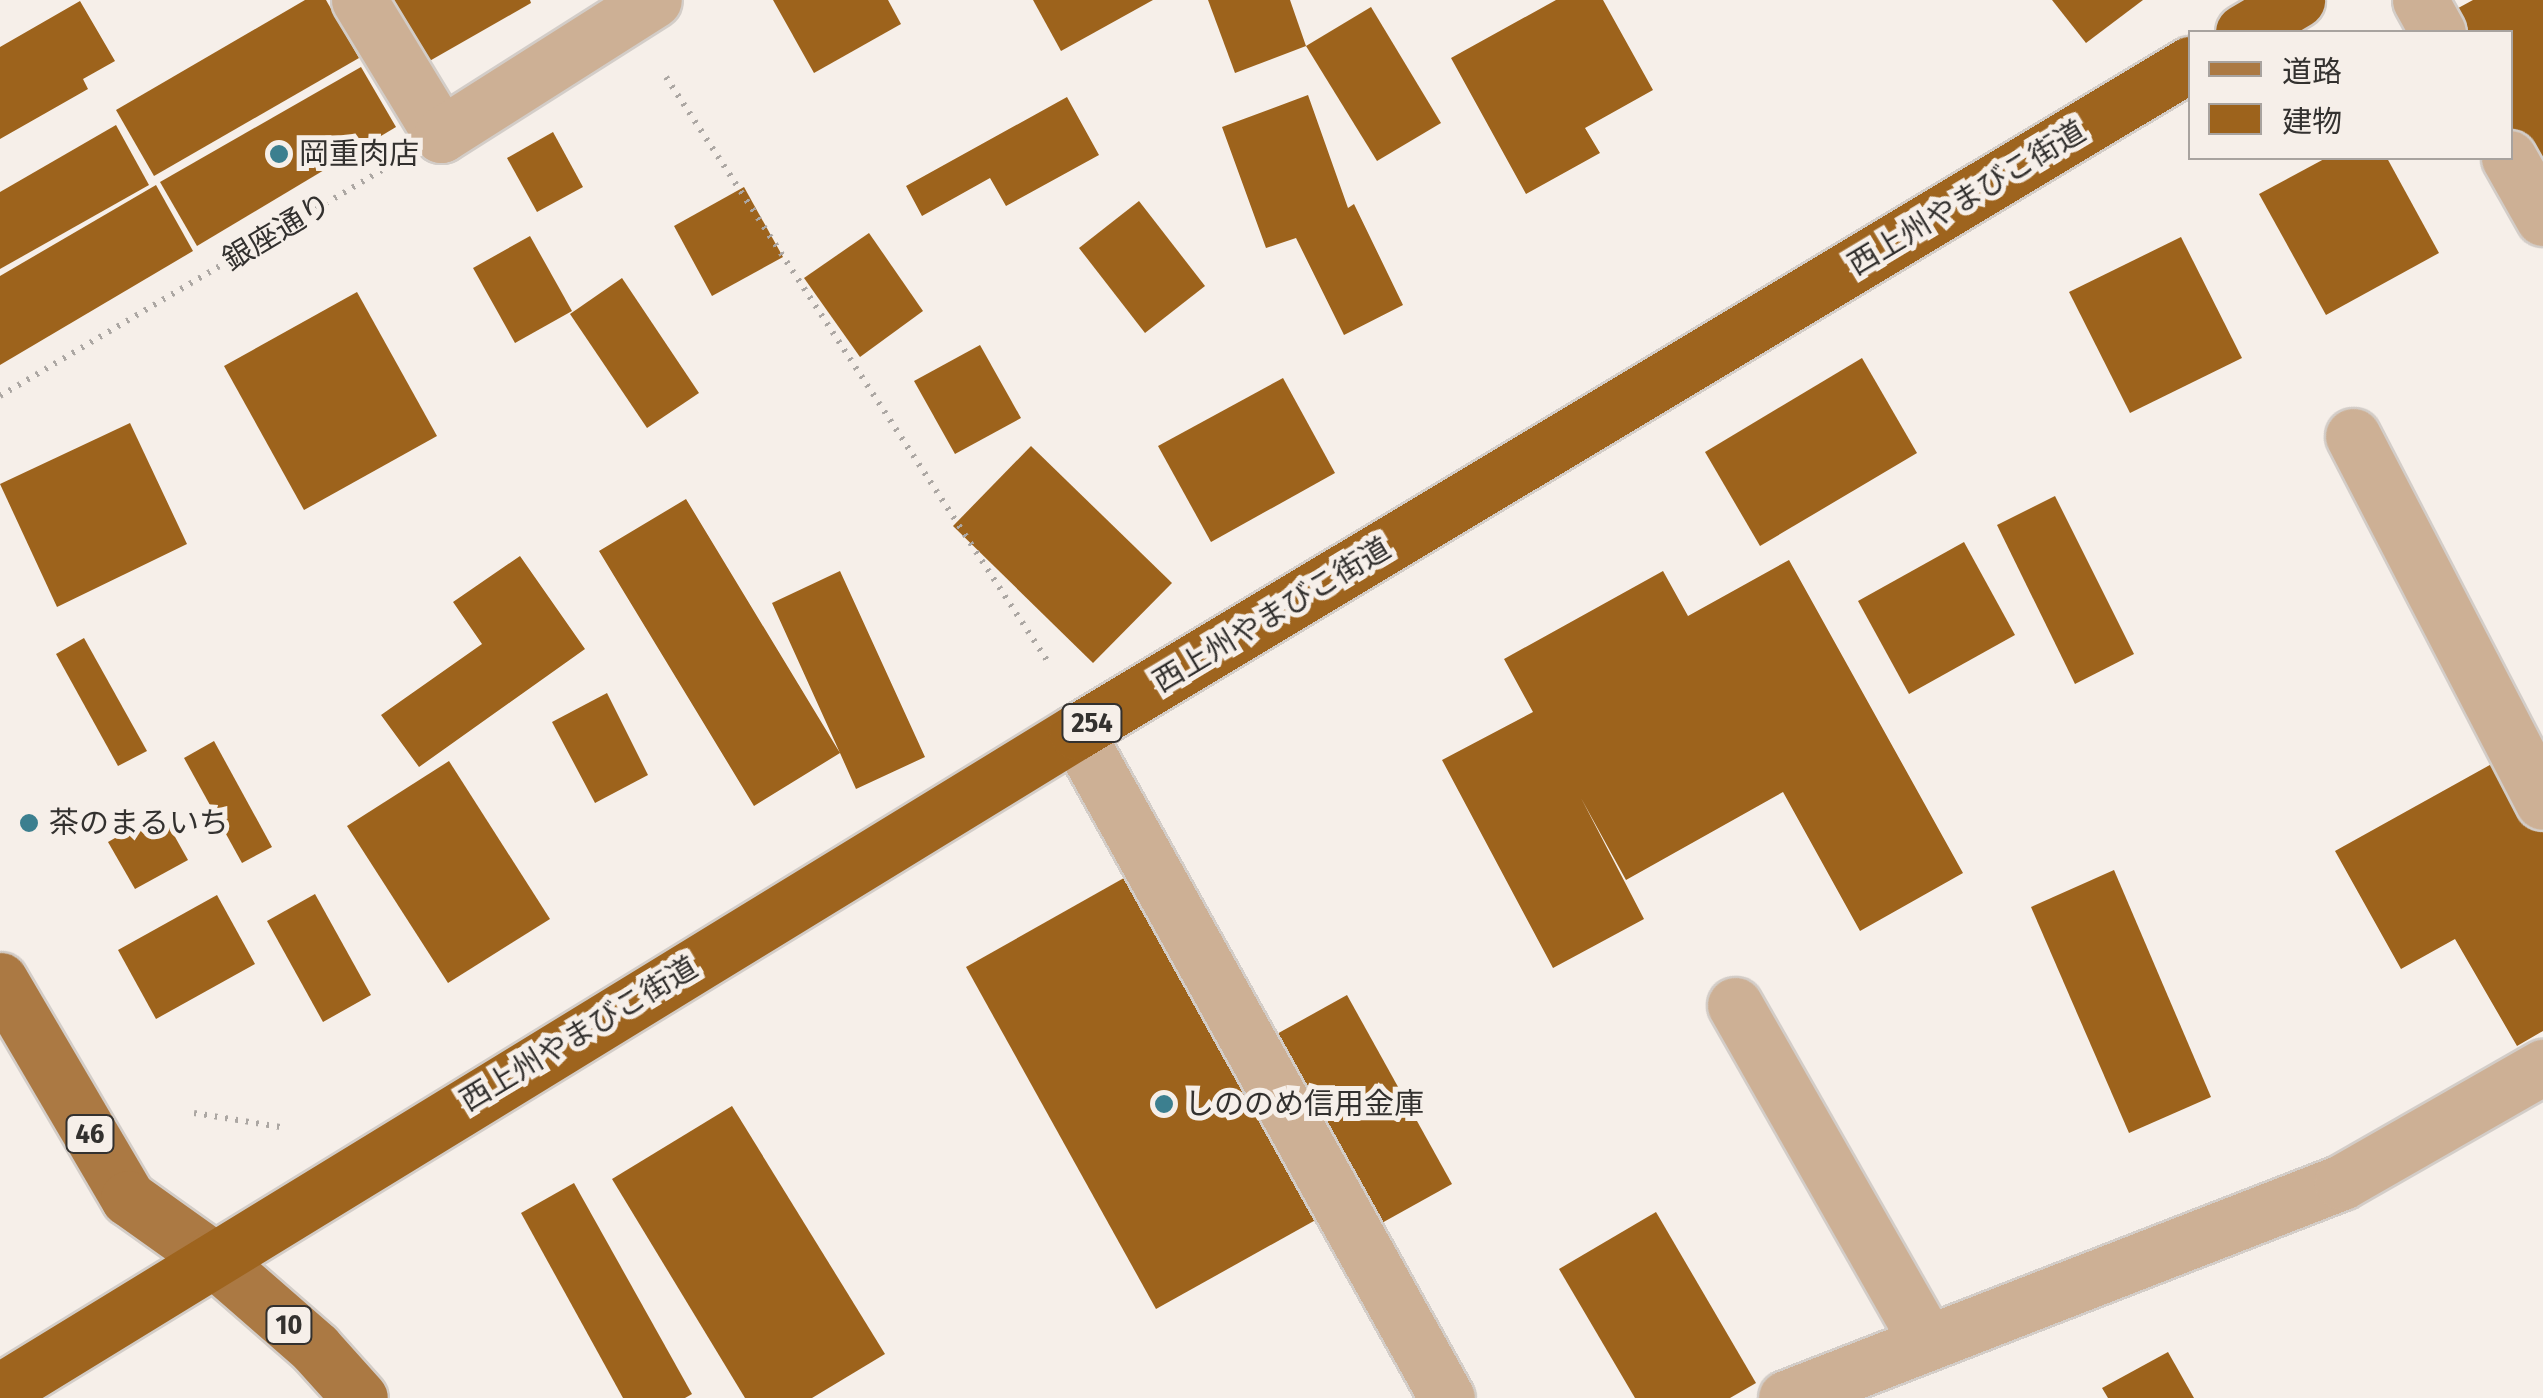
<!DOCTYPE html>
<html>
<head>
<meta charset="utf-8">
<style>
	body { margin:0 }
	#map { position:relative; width:2543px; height:1398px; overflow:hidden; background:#f6efe9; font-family:"Fira Sans Condensed","Noto Sans JP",sans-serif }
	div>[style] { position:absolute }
	.building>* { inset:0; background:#9d631c }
	.path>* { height:6px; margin-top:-3px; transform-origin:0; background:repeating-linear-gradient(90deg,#aca7a3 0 2.5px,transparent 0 10.5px) }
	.roads { filter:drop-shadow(2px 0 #d3cdc8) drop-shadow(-2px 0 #d3cdc8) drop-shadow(0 2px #d3cdc8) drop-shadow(0 -2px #d3cdc8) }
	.minor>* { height:55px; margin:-27.5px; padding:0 27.5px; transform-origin:27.5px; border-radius:27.5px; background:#cdb095 }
	.major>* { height:55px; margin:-27.5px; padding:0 27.5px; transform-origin:27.5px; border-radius:27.5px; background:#ab7943 }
	.highway>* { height:55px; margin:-27.5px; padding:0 27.5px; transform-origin:27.5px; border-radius:27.5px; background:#9e641e }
	.dots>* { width:28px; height:28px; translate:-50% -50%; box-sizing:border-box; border:5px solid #f6efe9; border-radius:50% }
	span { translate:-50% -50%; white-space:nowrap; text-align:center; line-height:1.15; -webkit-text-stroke:10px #f6efe9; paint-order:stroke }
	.shield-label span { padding:2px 8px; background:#f6efe9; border:2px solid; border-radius:8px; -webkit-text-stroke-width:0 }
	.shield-label { font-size:28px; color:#33312f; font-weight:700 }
	.poi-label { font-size:30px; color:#33312f }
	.left { translate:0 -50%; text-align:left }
	.street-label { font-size:30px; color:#33312f }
	.legend { position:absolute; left:2188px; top:30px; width:325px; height:130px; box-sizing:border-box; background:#f6efe9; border:2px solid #a8a39f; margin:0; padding:12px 18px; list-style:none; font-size:30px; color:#33312f }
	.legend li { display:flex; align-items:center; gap:20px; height:50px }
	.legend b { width:50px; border:2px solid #a8a39f }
</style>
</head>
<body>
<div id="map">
	<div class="building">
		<i style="clip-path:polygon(305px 0,326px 0,359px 58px,154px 176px,116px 110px)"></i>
		<i style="clip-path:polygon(390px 0,530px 0,531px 3px,426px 63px)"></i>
		<i style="clip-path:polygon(773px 0,888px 0,901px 24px,814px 73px)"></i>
		<i style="clip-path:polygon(1033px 0,1153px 0,1061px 51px)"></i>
		<i style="clip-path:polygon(1208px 0,1290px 0,1306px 46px,1235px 73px)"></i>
		<i style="clip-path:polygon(1556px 0,1603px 0,1653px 90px,1585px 128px,1600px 153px,1526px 194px,1451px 58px)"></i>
		<i style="clip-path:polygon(2052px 0,2143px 0,2086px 43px)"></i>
		<i style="clip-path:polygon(2473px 0,2543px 0,2543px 182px,2510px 124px,2510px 32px,2460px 32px,2449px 13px)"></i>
		<i style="clip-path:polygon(80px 1px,115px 61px,83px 79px,88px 89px,0 139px,0 47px)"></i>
		<i style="clip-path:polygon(1371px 7px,1441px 123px,1377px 161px,1306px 46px)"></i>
		<i style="clip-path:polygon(361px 67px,396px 127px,197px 246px,160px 182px)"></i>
		<i style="clip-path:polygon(1308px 95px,1348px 208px,1354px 204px,1403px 305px,1344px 335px,1296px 238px,1266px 248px,1222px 127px)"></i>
		<i style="clip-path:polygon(1067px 97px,1099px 155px,1006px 206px,990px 178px,922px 216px,906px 186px)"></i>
		<i style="clip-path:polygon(116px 125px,149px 185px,0 269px,0 192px)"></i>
		<i style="clip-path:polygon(553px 132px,583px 187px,537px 212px,507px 158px)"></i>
		<i style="clip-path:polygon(2326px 158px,2387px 158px,2439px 253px,2326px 315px,2259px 194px)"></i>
		<i style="clip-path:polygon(156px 185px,193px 251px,0 365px,0 276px)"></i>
		<i style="clip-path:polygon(744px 187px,783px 257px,712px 296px,674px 226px)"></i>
		<i style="clip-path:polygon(1139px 201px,1205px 286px,1145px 333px,1079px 248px)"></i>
		<i style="clip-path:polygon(869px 233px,923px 311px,860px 357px,804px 278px)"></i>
		<i style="clip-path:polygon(530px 236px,572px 311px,515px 343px,473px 268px)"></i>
		<i style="clip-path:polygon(2181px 237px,2242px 358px,2130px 413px,2069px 292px)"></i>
		<i style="clip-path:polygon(622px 278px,699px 393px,647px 428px,570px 314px)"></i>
		<i style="clip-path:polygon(357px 292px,437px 436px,304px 510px,224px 366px)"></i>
		<i style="clip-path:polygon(980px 345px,1021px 418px,955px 454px,914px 381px)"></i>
		<i style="clip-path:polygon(1862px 358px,1917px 453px,1760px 546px,1705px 452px)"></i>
		<i style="clip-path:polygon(1283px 378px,1335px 473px,1211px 542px,1158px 446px)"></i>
		<i style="clip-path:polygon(130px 423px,187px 544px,57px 607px,0 484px)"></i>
		<i style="clip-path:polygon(1031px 446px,1172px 583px,1093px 663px,953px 526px)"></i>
		<i style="clip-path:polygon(2055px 496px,2134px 654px,2075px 684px,1997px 525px)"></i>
		<i style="clip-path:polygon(686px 499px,840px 753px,772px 603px,840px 571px,925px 757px,856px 789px,840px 753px,754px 806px,599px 551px)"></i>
		<i style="clip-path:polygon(1964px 542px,2015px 635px,1909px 694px,1858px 601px)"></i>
		<i style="clip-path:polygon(520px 556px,585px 649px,419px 767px,381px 715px,482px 644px,453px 602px)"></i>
		<i style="clip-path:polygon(1789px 560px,1963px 873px,1860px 931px,1783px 792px,1626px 880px,1581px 798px,1644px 919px,1553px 968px,1442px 760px,1533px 712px,1504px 659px,1663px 571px,1688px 616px)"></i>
		<i style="clip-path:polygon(84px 638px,147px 751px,118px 766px,56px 654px)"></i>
		<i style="clip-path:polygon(607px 693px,648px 775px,595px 803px,552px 722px)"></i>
		<i style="clip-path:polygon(214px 741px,272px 847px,242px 863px,184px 758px)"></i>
		<i style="clip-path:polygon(2515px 751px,2543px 801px,2543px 1031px,2517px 1046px,2455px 939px,2401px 969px,2335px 851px)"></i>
		<i style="clip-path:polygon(449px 761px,550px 919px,448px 983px,347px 826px)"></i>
		<i style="clip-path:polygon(161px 812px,188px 860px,135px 889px,108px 842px)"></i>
		<i style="clip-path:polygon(2114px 870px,2211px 1097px,2129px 1133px,2031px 907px)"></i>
		<i style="clip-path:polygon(1131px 874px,1321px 1217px,1156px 1309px,966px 967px)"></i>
		<i style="clip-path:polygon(315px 894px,371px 995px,323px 1022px,267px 921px)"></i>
		<i style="clip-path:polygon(217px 895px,255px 964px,156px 1019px,118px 950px)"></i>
		<i style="clip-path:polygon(1347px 995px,1452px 1184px,1371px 1229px,1266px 1040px)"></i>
		<i style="clip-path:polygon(732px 1106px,885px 1354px,812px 1398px,745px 1398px,612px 1179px)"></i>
		<i style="clip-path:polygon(574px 1183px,692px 1394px,685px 1398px,623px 1398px,521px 1213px)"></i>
		<i style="clip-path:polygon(1656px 1212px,1756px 1383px,1730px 1398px,1635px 1398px,1559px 1269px)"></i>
		<i style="clip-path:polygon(2168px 1352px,2194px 1398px,2108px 1398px,2102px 1388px)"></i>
	</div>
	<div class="path">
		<i style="left:666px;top:77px;width:702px;rotate:56.85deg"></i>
		<i style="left:0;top:396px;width:444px;rotate:-30.6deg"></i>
		<i style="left:194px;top:1113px;width:94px;rotate:9.2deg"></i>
	</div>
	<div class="roads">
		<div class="minor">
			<i style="left:359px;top:0;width:158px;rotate:58.7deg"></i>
			<i style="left:441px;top:135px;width:252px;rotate:-32.4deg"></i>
			<i style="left:2420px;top:0;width:37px;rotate:61deg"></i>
			<i style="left:2509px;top:158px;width:69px;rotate:60.5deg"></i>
			<i style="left:2353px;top:436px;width:412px;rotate:62.6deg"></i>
			<i style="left:1076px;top:732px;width:762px;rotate:60.88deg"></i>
			<i style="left:1735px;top:1005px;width:387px;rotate:60.3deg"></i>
			<i style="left:1786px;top:1398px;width:596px;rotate:-21.23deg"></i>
			<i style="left:2342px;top:1182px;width:232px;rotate:-29.8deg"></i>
		</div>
		<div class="major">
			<i style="left:0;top:980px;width:253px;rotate:59.6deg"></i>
			<i style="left:128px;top:1198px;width:103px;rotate:35.5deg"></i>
			<i style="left:212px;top:1258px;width:137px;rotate:41.1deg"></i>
			<i style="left:315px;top:1348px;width:67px;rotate:48deg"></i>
		</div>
		<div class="highway">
			<i style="left:2243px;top:32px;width:63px;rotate:-30.7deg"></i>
			<i style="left:0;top:1391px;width:1262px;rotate:-31.49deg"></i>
			<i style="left:1076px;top:732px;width:1299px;rotate:-30.95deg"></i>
		</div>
	</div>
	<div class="dots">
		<i style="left:279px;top:154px;background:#3c7f8f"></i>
		<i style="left:29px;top:823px;background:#3c7f8f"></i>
		<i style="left:1164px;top:1104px;background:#3c7f8f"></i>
	</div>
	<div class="shield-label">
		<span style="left:1092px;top:723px">254</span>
		<span style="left:90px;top:1134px">46</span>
		<span style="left:289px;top:1325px">10</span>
	</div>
	<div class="poi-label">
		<span class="left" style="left:299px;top:154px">岡重肉店</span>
		<span class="left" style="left:49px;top:823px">茶のまるいち</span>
		<span class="left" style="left:1184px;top:1104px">しののめ信用金庫</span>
	</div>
	<div class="street-label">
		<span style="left:1967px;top:198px;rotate:-31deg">西上州やまびこ街道</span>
		<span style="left:277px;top:232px;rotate:-31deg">銀座通り</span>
		<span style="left:1272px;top:615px;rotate:-31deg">西上州やまびこ街道</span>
		<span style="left:579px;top:1034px;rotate:-31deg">西上州やまびこ街道</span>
	</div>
	<ul class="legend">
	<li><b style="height:12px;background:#ab7943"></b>道路</li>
	<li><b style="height:28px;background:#9d631c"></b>建物</li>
	</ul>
</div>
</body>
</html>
